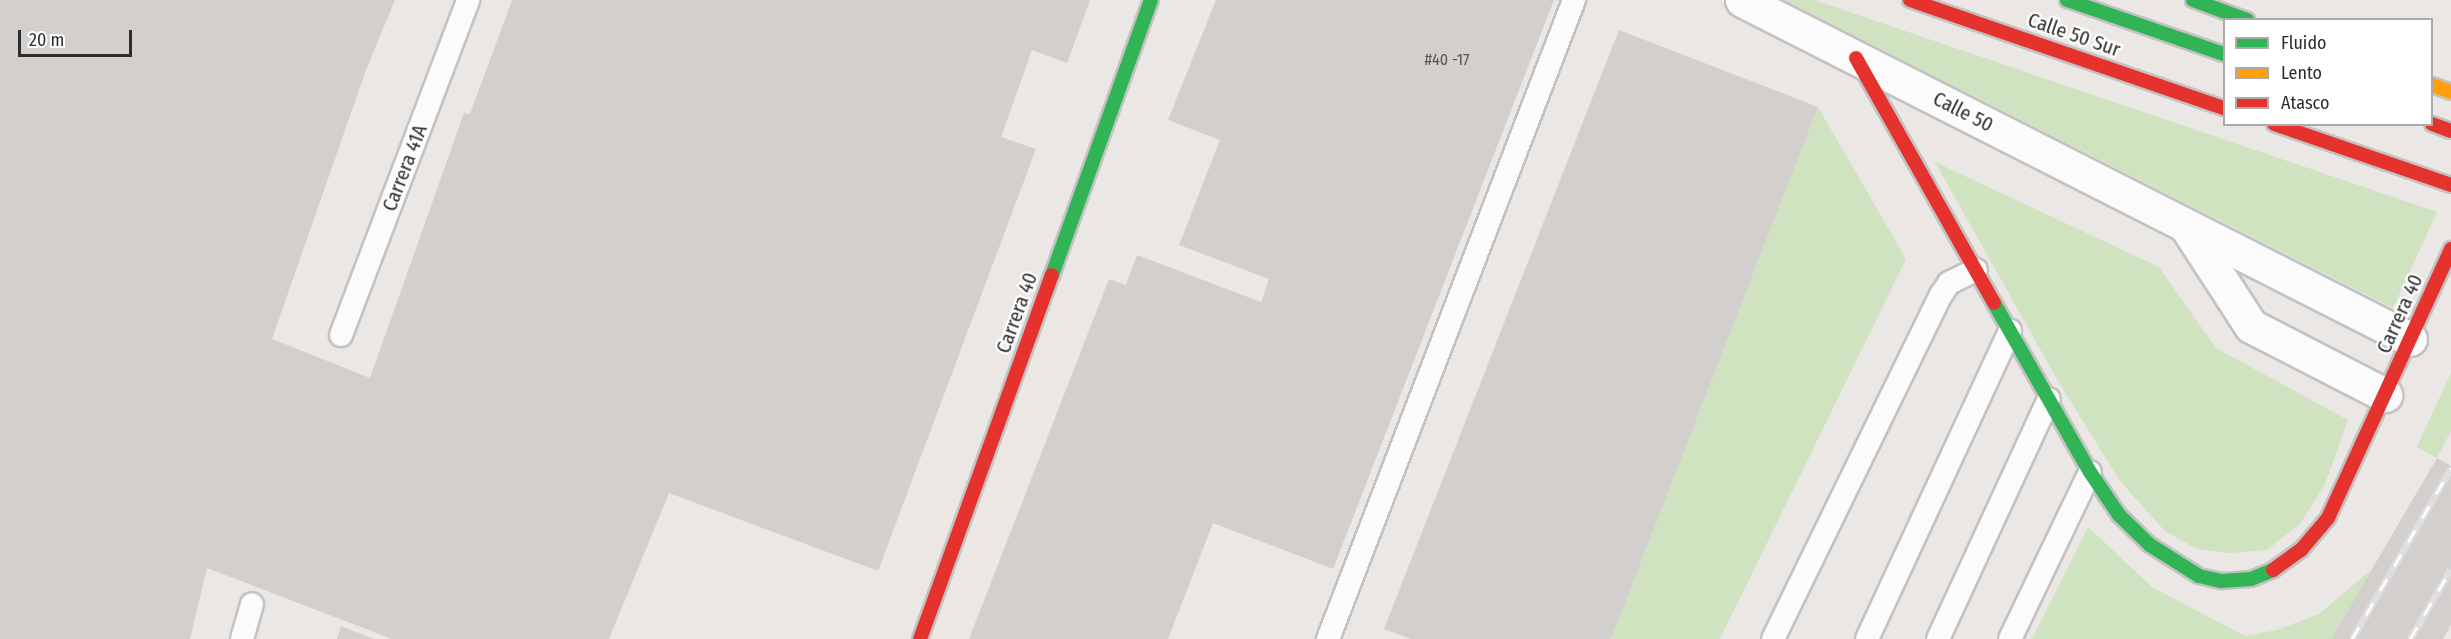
<!DOCTYPE html>
<html>
<head>
<meta charset="utf-8">
<style>
	body { margin:0 }
	#map { position:relative; width:2451px; height:639px; overflow:hidden; background:#eae7e4; font-family:"Fira Sans Condensed",sans-serif }
	div>[style] { position:absolute }
	.green>* { inset:0; background:#cfe3c0 }
	.building>* { inset:0; background:#d2cfcd }
	.roads { filter:drop-shadow(2px 0 #c3c2c2) drop-shadow(-2px 0 #c3c2c2) drop-shadow(0 2px #c3c2c2) drop-shadow(0 -2px #c3c2c2) }
	.lane>* { height:22px; margin:-11px; padding:0 11px; transform-origin:11px; border-radius:11px; background:#fcfbfb }
	.street>* { height:33px; margin:-16.5px; padding:0 16.5px; transform-origin:16.5px; border-radius:16.5px; background:#fcfbfb }
	.fast>* { height:14px; margin:-7px; padding:0 7px; transform-origin:7px; border-radius:7px; background:#30b455 }
	.slow>* { height:14px; margin:-7px; padding:0 7px; transform-origin:7px; border-radius:7px; background:#ff9f0a }
	.jam>* { height:14px; margin:-7px; padding:0 7px; transform-origin:7px; border-radius:7px; background:#e5322d }
	.rail>* { height:7px; margin-top:-3.5px; transform-origin:0; background:repeating-linear-gradient(90deg,#fff 0 14px,#dfdfe1 0 28px); box-sizing:border-box; border-block:2px solid #dfdfe1 }
	span { translate:-50% -50%; white-space:nowrap; text-align:center; line-height:1.15; -webkit-text-stroke:4.5px #fff; paint-order:stroke }
	.number-label { font-size:16px; color:#575656 }
	.number-label span { -webkit-text-stroke-width:0 }
	.street-label { font-size:20px; color:#2d2d2d }
	.legend { position:absolute; left:2223px; top:18px; width:210px; height:108px; box-sizing:border-box; background:#fff; border:2px solid #ababab; margin:0; padding:8px 10px; list-style:none; font-size:18px; color:#2d2d2d }
	.legend li { display:flex; align-items:center; gap:12px; height:30px }
	.legend b { width:30px; border:2px solid #ababab }
	.scale { position:absolute; left:18px; top:30px; width:114px; height:27px; box-sizing:border-box; border:3px solid #2d2d2d; border-top:0; padding-left:8px; font-size:18px; line-height:21px; white-space:nowrap; color:#2d2d2d; -webkit-text-stroke:4px #fff; paint-order:stroke }
</style>
</head>
<body>
<div id="map">
	<div class="green">
		<i style="clip-path:polygon(1784px 0,1814px 0,2437px 212px,2393px 308px)"></i>
		<i style="clip-path:polygon(1818px 107px,1906px 259px,1720px 639px,1611px 639px)"></i>
		<i style="clip-path:polygon(1935px 162px,2159px 267px,2216px 348px,2348px 420px,2325px 484px,2300px 524px,2267px 550px,2230px 553px,2197px 549px,2165px 531px,2120px 481px,2058px 381px)"></i>
		<i style="clip-path:polygon(2451px 373px,2451px 431px,2437px 458px,2417px 447px)"></i>
		<i style="clip-path:polygon(2088px 527px,2152px 587px,2245px 636px,2277px 630px,2319px 614px,2371px 570px,2331px 639px,2032px 639px)"></i>
	</div>
	<div class="building">
		<i style="clip-path:polygon(0 0,395px 0,366px 70px,272px 339px,370px 378px,464px 113px,470px 114px,512px 0,1090px 0,1067px 63px,1032px 50px,1001px 137px,1036px 149px,878px 571px,669px 493px,609px 639px,392px 639px,207px 568px,190px 639px,0 639px)"></i>
		<i style="clip-path:polygon(1216px 0,1554px 0,1333px 569px,1213px 523px,1168px 639px,969px 639px,1109px 279px,1126px 285px,1137px 255px,1261px 302px,1269px 279px,1179px 245px,1220px 140px,1168px 120px)"></i>
		<i style="clip-path:polygon(1619px 30px,1818px 107px,1611px 639px,1411px 639px,1384px 629px)"></i>
		<i style="clip-path:polygon(2437px 458px,2451px 466px,2451px 625px,2443px 639px,2331px 639px)"></i>
		<i style="clip-path:polygon(341px 626px,374px 639px,337px 639px)"></i>
	</div>
	<div class="roads">
		<div class="lane">
			<i style="left:341px;top:335px;width:358px;rotate:-69.2deg"></i>
			<i style="left:242px;top:639px;width:36px;rotate:-74deg"></i>
			<i style="left:1328px;top:639px;width:685px;rotate:-68.94deg"></i>
			<i style="left:1773px;top:639px;width:383px;rotate:-64deg"></i>
			<i style="left:1941px;top:295px;width:14px;rotate:-56deg"></i>
			<i style="left:1949px;top:283px;width:30px;rotate:-26deg"></i>
			<i style="left:1867px;top:639px;width:340px;rotate:-65.1deg"></i>
			<i style="left:1938px;top:639px;width:264px;rotate:-65.2deg"></i>
			<i style="left:2010px;top:639px;width:185px;rotate:-64.4deg"></i>
		</div>
		<div class="street">
			<i style="left:1742px;top:0;width:749px;rotate:26.91deg"></i>
			<i style="left:2186px;top:226px;width:119px;rotate:57deg"></i>
			<i style="left:2251px;top:326px;width:151px;rotate:27.2deg"></i>
		</div>
		<div class="fast">
			<i style="left:2067px;top:0;width:166px;rotate:19deg"></i>
			<i style="left:2193px;top:0;width:58px;rotate:20.3deg"></i>
			<i style="left:1052px;top:275px;width:292px;rotate:-70.2deg"></i>
			<i style="left:1994px;top:303px;width:194px;rotate:60.4deg"></i>
			<i style="left:2090px;top:472px;width:52px;rotate:56deg"></i>
			<i style="left:2119px;top:515px;width:43px;rotate:44.1deg"></i>
			<i style="left:2150px;top:545px;width:58px;rotate:32.3deg"></i>
			<i style="left:2199px;top:576px;width:23px;rotate:13deg"></i>
			<i style="left:2221px;top:581px;width:30px;rotate:-4deg"></i>
			<i style="left:2251px;top:579px;width:24px;rotate:-22deg"></i>
		</div>
		<div class="slow">
			<i style="left:2432px;top:85px;width:20px;rotate:20deg"></i>
		</div>
		<div class="jam">
			<i style="left:1910px;top:0;width:332px;rotate:19deg"></i>
			<i style="left:1856px;top:58px;width:281px;rotate:60.6deg"></i>
			<i style="left:2274px;top:124px;width:187px;rotate:19deg"></i>
			<i style="left:2432px;top:124px;width:20px;rotate:20deg"></i>
			<i style="left:2273px;top:570px;width:34px;rotate:-36deg"></i>
			<i style="left:2301px;top:550px;width:42px;rotate:-49.8deg"></i>
			<i style="left:2328px;top:518px;width:296px;rotate:-65.4deg"></i>
			<i style="left:920px;top:639px;width:387px;rotate:-70.1deg"></i>
		</div>
	</div>
	<div class="rail">
		<i style="left:2352px;top:639px;width:198px;rotate:-59.9deg"></i>
		<i style="left:2410px;top:639px;width:81px;rotate:-59.6deg"></i>
	</div>
	<div class="number-label">
		<span style="left:1447px;top:60px">#40 -17</span>
	</div>
	<div class="street-label">
		<span style="left:2074px;top:35px;rotate:19deg">Calle 50 Sur</span>
		<span style="left:1963px;top:112px;rotate:27deg">Calle 50</span>
		<span style="left:405px;top:168px;rotate:-69deg">Carrera 41A</span>
		<span style="left:1017px;top:313px;rotate:-70deg">Carrera 40</span>
		<span style="left:2400px;top:314px;rotate:-66deg">Carrera 40</span>
	</div>
	<ul class="legend">
	<li><b style="height:8px;background:#30b455"></b>Fluido</li>
	<li><b style="height:8px;background:#ff9f0a"></b>Lento</li>
	<li><b style="height:8px;background:#e5322d"></b>Atasco</li>
	</ul>
	<div class="scale">20 m</div>
</div>
</body>
</html>
